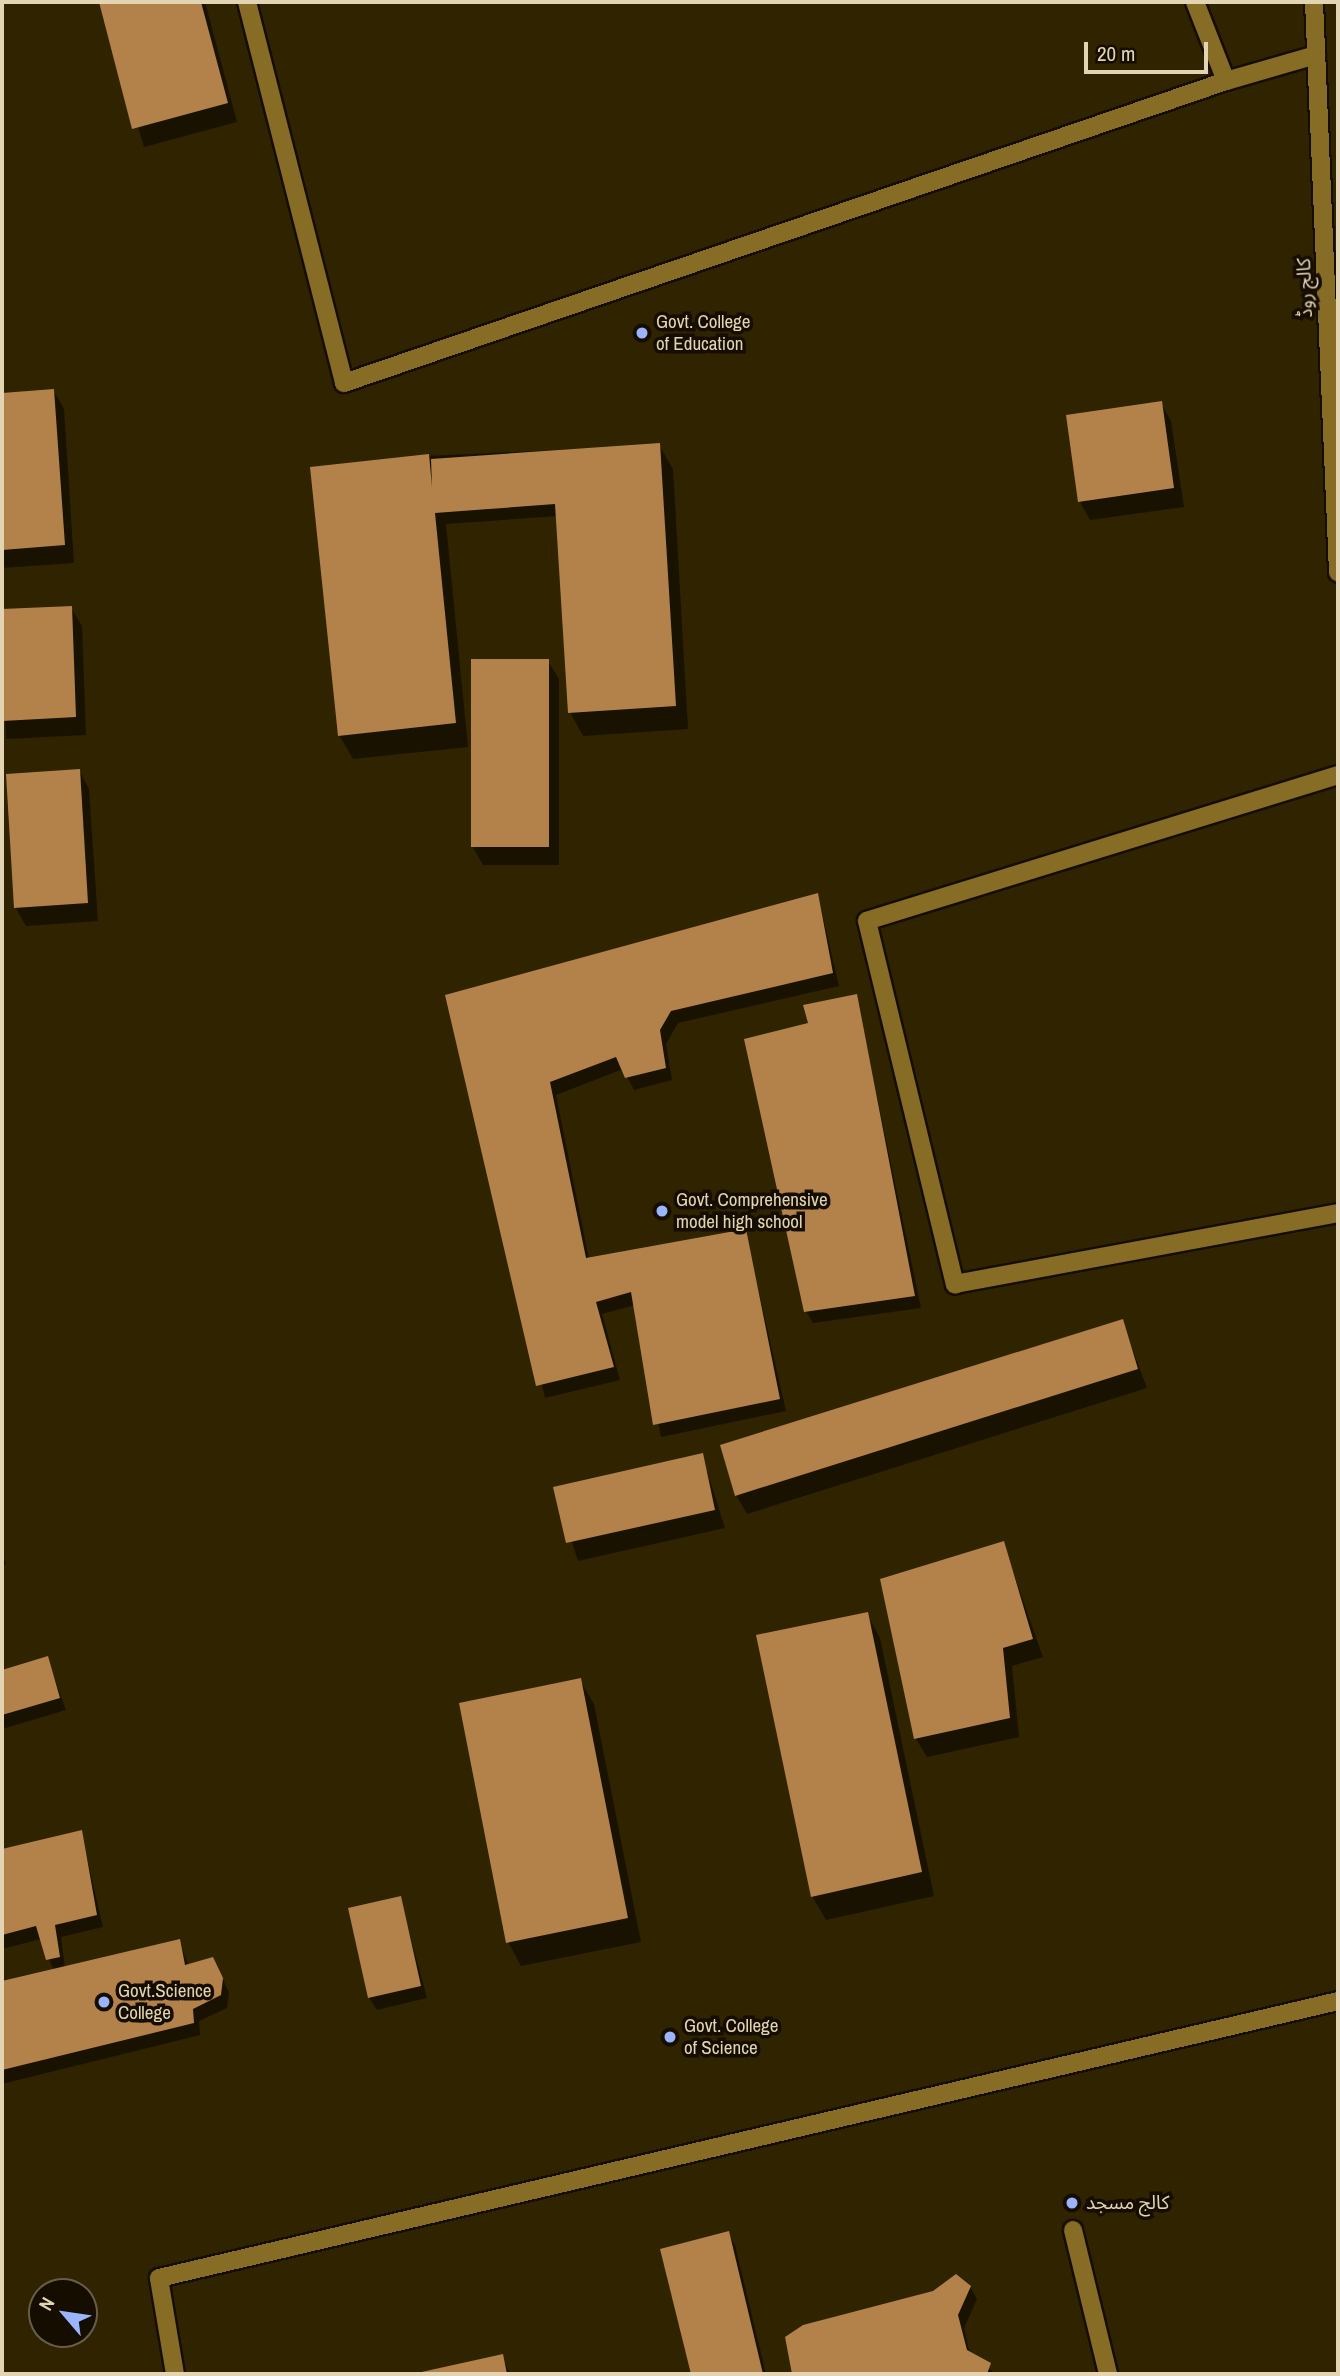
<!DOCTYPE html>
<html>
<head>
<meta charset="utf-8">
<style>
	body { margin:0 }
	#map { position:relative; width:1340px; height:2376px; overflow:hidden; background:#302300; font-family:"Archivo Narrow","Noto Sans Arabic",sans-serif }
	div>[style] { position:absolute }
	.shadow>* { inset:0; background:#0007 }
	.building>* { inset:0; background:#b3824b }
	.roads { filter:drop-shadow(2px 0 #150d00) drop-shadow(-2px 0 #150d00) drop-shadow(0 2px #150d00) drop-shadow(0 -2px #150d00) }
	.service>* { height:18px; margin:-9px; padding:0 9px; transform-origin:9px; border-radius:9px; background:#866c25 }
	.pedestrian>* { height:18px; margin:-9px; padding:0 9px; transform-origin:9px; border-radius:9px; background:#866c25 }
	.minor>* { height:18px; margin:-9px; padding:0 9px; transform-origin:9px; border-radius:9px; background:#866c25 }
	.secondary>* { height:18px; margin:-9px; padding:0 9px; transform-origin:9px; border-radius:9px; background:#866c25 }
	.dots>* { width:19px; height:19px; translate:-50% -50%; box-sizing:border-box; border:4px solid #150d00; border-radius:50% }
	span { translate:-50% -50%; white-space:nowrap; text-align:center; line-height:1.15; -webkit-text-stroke:7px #150d00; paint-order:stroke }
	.street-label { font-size:19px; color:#e3d5b4 }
	.poi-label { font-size:19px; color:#e3d5b4 }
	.left { translate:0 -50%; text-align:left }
	.frame { position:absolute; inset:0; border:4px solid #e3d5b4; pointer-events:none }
	.north { position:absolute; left:28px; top:2278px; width:70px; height:70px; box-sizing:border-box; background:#150d00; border:2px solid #675d48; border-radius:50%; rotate:299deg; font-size:19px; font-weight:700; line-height:28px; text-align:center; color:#e3d5b4 }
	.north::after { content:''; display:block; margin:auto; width:24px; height:32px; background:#9ab5fd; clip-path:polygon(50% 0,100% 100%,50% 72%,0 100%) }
	.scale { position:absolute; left:1084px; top:42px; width:124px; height:32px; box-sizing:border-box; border:4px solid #e3d5b4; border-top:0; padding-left:9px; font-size:21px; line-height:24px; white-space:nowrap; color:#e3d5b4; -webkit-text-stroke:5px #150d00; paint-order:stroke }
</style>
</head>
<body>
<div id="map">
	<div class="shadow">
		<i style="clip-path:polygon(100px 2px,205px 2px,237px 122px,144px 147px)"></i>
		<i style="clip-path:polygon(54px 391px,64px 409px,74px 563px,2px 568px,2px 395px)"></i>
		<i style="clip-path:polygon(1161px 403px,1171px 421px,1184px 507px,1090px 520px,1080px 502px)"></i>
		<i style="clip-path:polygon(659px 445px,673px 469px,688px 729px,583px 736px,570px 712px,558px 516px,446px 524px,468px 747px,353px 759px,339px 735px,428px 456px)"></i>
		<i style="clip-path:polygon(71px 608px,82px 626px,86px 735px,6px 739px,2px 611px)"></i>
		<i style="clip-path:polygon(548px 661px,559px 679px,559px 865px,483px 865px,472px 846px)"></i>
		<i style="clip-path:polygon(79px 770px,89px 789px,98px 921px,26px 926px,15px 907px)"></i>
		<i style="clip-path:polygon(818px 895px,839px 986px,678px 1023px,666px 1044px,672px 1080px,634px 1090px,623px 1069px,556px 1095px,589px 1259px,745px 1231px,786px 1411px,661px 1437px,635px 1305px,602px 1314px,620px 1380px,545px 1398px,447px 996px)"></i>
		<i style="clip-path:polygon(856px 996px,921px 1308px,813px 1323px,806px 1311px,811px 1024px)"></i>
		<i style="clip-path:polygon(1122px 1321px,1147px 1388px,747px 1514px,736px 1495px)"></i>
		<i style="clip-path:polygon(702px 1455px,725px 1528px,578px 1561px,555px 1489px)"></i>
		<i style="clip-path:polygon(1003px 1543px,1043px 1657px,1012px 1666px,1019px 1737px,927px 1757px,916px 1739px,882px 1580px)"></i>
		<i style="clip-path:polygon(2px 1552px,6px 1564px,2px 1566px)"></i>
		<i style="clip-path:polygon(867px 1614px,880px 1638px,934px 1896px,826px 1920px,812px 1896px)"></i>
		<i style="clip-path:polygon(47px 1658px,66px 1710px,2px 1729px,2px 1672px)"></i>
		<i style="clip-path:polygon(580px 1680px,594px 1704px,641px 1942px,521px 1966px,508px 1942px)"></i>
		<i style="clip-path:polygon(81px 1832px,103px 1927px,61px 1937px,65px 1968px,179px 1941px,189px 1966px,219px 1972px,229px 1992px,227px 2008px,199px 2021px,200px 2035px,2px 2084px,2px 1983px,54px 1971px,41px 1939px,2px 1949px,2px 1851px)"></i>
		<i style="clip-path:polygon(400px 1898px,427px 1998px,377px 2010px,369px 1998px)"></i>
		<i style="clip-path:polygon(728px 2233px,735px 2245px,766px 2374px,693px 2374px,662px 2250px)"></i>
		<i style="clip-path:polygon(970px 2287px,977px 2299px,964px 2328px,970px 2354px,996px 2374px,794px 2374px,787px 2338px)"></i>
		<i style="clip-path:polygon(502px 2356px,510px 2374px,420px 2374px)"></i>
	</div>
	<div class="building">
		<i style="clip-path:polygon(99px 2px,201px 2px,228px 103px,132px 129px)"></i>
		<i style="clip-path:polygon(54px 389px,65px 545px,2px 550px,2px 393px)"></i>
		<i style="clip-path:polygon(1162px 401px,1174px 488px,1078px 502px,1066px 415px)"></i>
		<i style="clip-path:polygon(660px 443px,676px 706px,568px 713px,555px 504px,435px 513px,456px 723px,338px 736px,310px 467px,429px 454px,432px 487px,431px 459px)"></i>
		<i style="clip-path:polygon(72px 606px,76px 717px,2px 721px,2px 609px)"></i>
		<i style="clip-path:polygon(471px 659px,549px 659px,549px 847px,471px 847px)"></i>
		<i style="clip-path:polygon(80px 769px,88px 903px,14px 908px,6px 774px)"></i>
		<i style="clip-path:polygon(818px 893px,833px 973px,671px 1011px,660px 1030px,666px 1068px,625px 1078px,616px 1057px,550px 1082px,586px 1258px,746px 1229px,780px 1399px,653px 1425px,631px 1292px,596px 1302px,614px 1367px,536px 1386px,445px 995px)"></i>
		<i style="clip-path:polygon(857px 994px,915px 1296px,804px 1312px,744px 1039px,808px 1023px,803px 1005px)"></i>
		<i style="clip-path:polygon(1123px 1319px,1138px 1369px,735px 1496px,720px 1445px)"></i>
		<i style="clip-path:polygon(703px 1453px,715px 1510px,566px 1543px,553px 1487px)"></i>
		<i style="clip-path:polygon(1004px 1541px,1033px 1639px,1003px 1648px,1010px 1718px,914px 1739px,880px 1579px)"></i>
		<i style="clip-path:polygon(868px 1612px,922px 1872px,811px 1897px,756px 1635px)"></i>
		<i style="clip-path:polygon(48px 1656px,60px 1698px,2px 1715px,2px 1670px)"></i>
		<i style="clip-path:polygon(581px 1678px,628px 1918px,506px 1943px,459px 1703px)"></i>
		<i style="clip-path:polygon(82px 1830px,97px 1915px,55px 1925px,60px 1957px,46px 1960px,36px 1926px,2px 1935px,2px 1849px)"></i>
		<i style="clip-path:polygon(401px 1896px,421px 1986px,368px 1998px,348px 1908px)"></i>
		<i style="clip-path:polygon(180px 1939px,185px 1965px,213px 1957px,223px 1978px,221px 1995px,193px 2009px,194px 2023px,2px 2070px,2px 1981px)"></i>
		<i style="clip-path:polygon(729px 2231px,763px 2374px,691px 2374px,660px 2249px)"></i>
		<i style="clip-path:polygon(956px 2274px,971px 2286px,958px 2315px,967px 2350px,991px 2363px,987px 2374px,792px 2374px,785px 2337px,803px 2325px,933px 2291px)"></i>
		<i style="clip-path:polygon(503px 2354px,507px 2374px,417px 2374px,417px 2373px)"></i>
	</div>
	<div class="roads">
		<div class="service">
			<i style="left:1338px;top:775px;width:493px;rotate:162.8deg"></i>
			<i style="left:867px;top:921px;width:374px;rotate:76.4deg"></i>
			<i style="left:955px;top:1284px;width:390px;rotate:-10.5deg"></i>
		</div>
		<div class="pedestrian">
			<i style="left:247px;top:2px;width:393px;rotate:75.7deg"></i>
			<i style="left:344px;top:383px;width:932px;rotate:-18.9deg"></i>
			<i style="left:1226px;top:81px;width:85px;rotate:-111.4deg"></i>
			<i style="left:1226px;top:81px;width:94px;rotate:-16.1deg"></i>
		</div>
		<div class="minor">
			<i style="left:1073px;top:2230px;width:148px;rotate:76.3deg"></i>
			<i style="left:175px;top:2374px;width:97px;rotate:-99.5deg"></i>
			<i style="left:159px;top:2278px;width:1211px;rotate:-13.22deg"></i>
		</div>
		<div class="secondary">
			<i style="left:1314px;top:2px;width:571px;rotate:87.59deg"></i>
		</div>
	</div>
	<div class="dots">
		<i style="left:642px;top:333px;background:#9ab5fd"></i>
		<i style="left:662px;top:1211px;background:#9ab5fd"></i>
		<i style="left:104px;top:2002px;background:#9ab5fd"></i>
		<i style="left:670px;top:2037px;background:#9ab5fd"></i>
		<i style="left:1072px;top:2203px;background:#9ab5fd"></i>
	</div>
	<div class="street-label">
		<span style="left:1305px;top:288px;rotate:-92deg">کالج روڈ</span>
	</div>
	<div class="poi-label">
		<span class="left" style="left:656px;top:333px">Govt. College<br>of Education</span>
		<span class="left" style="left:676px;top:1211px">Govt. Comprehensive<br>model high school</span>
		<span class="left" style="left:118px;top:2002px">Govt.Science<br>College</span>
		<span class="left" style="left:684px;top:2037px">Govt. College<br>of Science</span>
		<span class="left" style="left:1086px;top:2203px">کالج مسجد</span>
	</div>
	<div class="frame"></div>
	<div class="north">N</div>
	<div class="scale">20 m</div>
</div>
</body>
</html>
